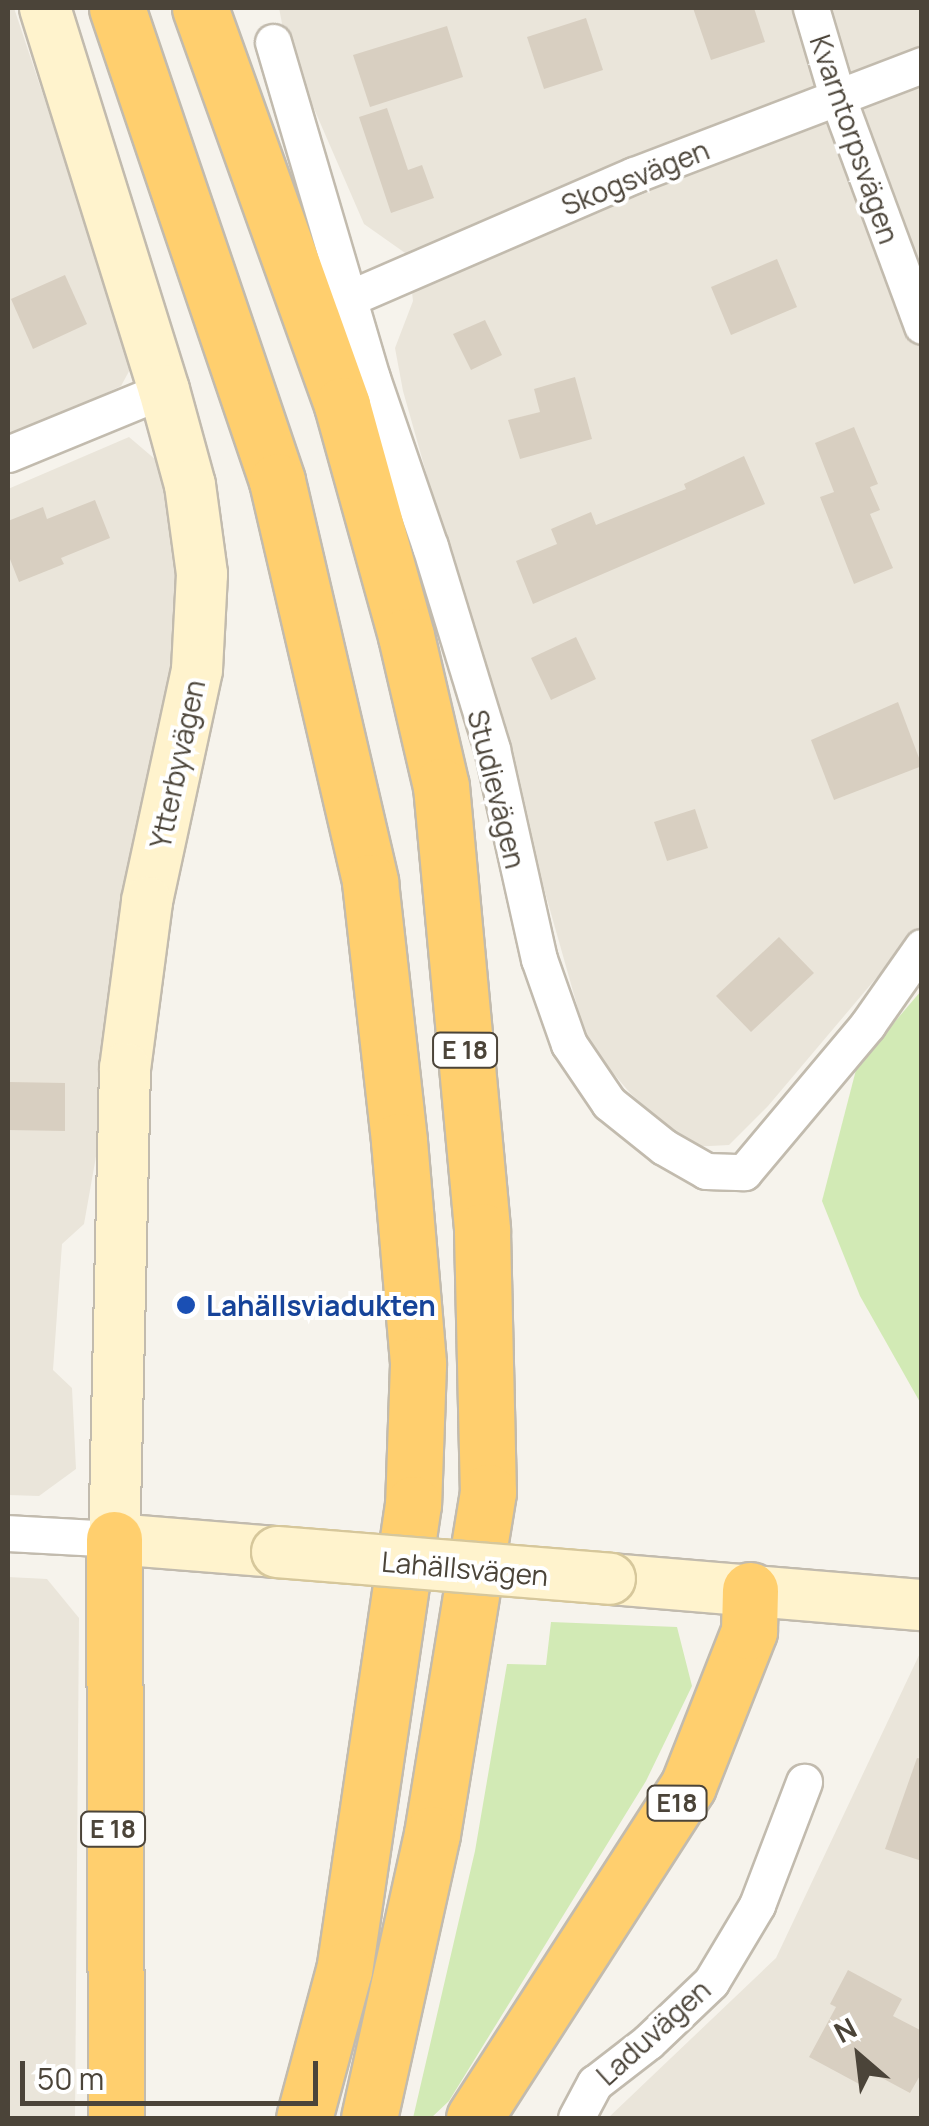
<!DOCTYPE html>
<html>
<head>
<meta charset="utf-8">
<style>
	body { margin:0 }
	#map { position:relative; width:929px; height:2126px; overflow:hidden; background:#f6f3ec; font-family:Manrope,sans-serif }
	div>[style] { position:absolute }
	.residential>* { inset:0; background:#eae5da }
	.green>* { inset:0; background:#d2eab5 }
	.building>* { inset:0; background:#d8cfc1 }
	.roads { filter:drop-shadow(2px 0 #c2bbae) drop-shadow(-2px 0 #c2bbae) drop-shadow(0 2px #c2bbae) drop-shadow(0 -2px #c2bbae) }
	.street>* { height:35px; margin:-17.5px; padding:0 17.5px; transform-origin:17.5px; border-radius:17.5px; background:#fff }
	.secondary>* { height:50px; margin:-25px; padding:0 25px; transform-origin:25px; border-radius:25px; background:#fff3cd }
	.highway>* { height:55px; margin:-27.5px; padding:0 27.5px; transform-origin:27.5px; border-radius:27.5px; background:#ffcf6e }
	.bridges { filter:drop-shadow(2px 0 #d6c79b) drop-shadow(-2px 0 #d6c79b) drop-shadow(0 2px #d6c79b) drop-shadow(0 -2px #d6c79b) }
	.secondary-bridge>* { height:50px; margin:-25px; padding:0 25px; transform-origin:25px; border-radius:25px; background:#fff3cd }
	.dots>* { width:28px; height:28px; translate:-50% -50%; box-sizing:border-box; border:5px solid #fff; border-radius:50% }
	span { translate:-50% -50%; white-space:nowrap; text-align:center; line-height:1.15; -webkit-text-stroke:8px #fff; paint-order:stroke }
	.shield-label span { padding:2px 8px; background:#fff; border:2px solid; border-radius:8px; -webkit-text-stroke-width:0 }
	.shield-label { font-size:25px; color:#4b4439; font-weight:700 }
	.street-label { font-size:28px; color:#4b4439 }
	.transit-label { font-size:28px; color:#164399; font-weight:700 }
	.left { translate:0 -50%; text-align:left }
	.frame { position:absolute; inset:0; border:10px solid #4b4439; pointer-events:none }
	.north { position:absolute; left:809px; top:2006px; width:100px; height:100px; -webkit-text-stroke:8px #fff; paint-order:stroke; rotate:332deg; font-size:28px; font-weight:700; line-height:40px; text-align:center; color:#4b4439 }
	.north::after { content:''; display:block; margin:auto; width:35px; height:45px; background:#4b4439; clip-path:polygon(50% 0,100% 100%,50% 72%,0 100%) }
	.scale { position:absolute; left:20px; top:2061px; width:298px; height:45px; box-sizing:border-box; border:5px solid #4b4439; border-top:0; padding-left:12px; font-size:30px; line-height:35px; white-space:nowrap; color:#4b4439; -webkit-text-stroke:8px #fff; paint-order:stroke }
</style>
</head>
<body>
<div id="map">
	<div class="residential">
		<i style="clip-path:polygon(8px 8px,14px 8px,133px 364px,121px 386px,8px 440px)"></i>
		<i style="clip-path:polygon(279px 8px,921px 8px,921px 925px,768px 1106px,729px 1145px,690px 1147px,631px 1094px,588px 1044px,403px 391px,395px 348px,413px 301px,408px 255px,364px 224px,286px 44px)"></i>
		<i style="clip-path:polygon(129px 437px,156px 460px,179px 546px,179px 643px,149px 858px,84px 1224px,62px 1244px,53px 1370px,72px 1388px,76px 1469px,39px 1496px,8px 1495px,8px 489px)"></i>
		<i style="clip-path:polygon(8px 1577px,47px 1579px,79px 1618px,75px 2118px,8px 2118px)"></i>
		<i style="clip-path:polygon(921px 1651px,921px 2118px,608px 2118px,776px 1958px)"></i>
	</div>
	<div class="green">
		<i style="clip-path:polygon(921px 991px,921px 1404px,860px 1296px,822px 1201px,857px 1066px)"></i>
		<i style="clip-path:polygon(551px 1622px,677px 1627px,692px 1686px,646px 1781px,449px 2101px,431px 2118px,413px 2118px,475px 1851px,507px 1664px,546px 1665px)"></i>
	</div>
	<div class="building">
		<i style="clip-path:polygon(693px 8px,754px 8px,765px 42px,711px 60px)"></i>
		<i style="clip-path:polygon(586px 18px,603px 70px,544px 89px,527px 37px)"></i>
		<i style="clip-path:polygon(447px 26px,463px 77px,370px 107px,353px 55px)"></i>
		<i style="clip-path:polygon(387px 108px,408px 170px,422px 165px,434px 198px,391px 213px,359px 117px)"></i>
		<i style="clip-path:polygon(777px 259px,797px 307px,731px 335px,711px 287px)"></i>
		<i style="clip-path:polygon(65px 275px,87px 324px,33px 349px,11px 299px)"></i>
		<i style="clip-path:polygon(485px 320px,502px 355px,471px 370px,453px 334px)"></i>
		<i style="clip-path:polygon(575px 377px,592px 439px,520px 459px,508px 420px,540px 412px,534px 389px)"></i>
		<i style="clip-path:polygon(854px 427px,878px 484px,870px 487px,880px 510px,870px 514px,893px 568px,854px 584px,820px 497px,834px 492px,815px 443px)"></i>
		<i style="clip-path:polygon(744px 456px,765px 504px,533px 604px,516px 561px,557px 544px,551px 529px,591px 512px,596px 525px,686px 489px,684px 484px)"></i>
		<i style="clip-path:polygon(95px 500px,110px 538px,61px 558px,64px 564px,19px 582px,8px 554px,8px 521px,43px 507px,47px 519px)"></i>
		<i style="clip-path:polygon(576px 637px,596px 679px,551px 700px,531px 658px)"></i>
		<i style="clip-path:polygon(898px 702px,922px 766px,834px 800px,811px 740px)"></i>
		<i style="clip-path:polygon(695px 809px,708px 848px,667px 861px,654px 822px)"></i>
		<i style="clip-path:polygon(779px 937px,814px 973px,751px 1032px,716px 996px)"></i>
		<i style="clip-path:polygon(8px 1082px,65px 1083px,65px 1131px,8px 1130px)"></i>
		<i style="clip-path:polygon(917px 1758px,922px 1759px,922px 1861px,885px 1849px)"></i>
		<i style="clip-path:polygon(848px 1970px,902px 1999px,893px 2016px,922px 2031px,922px 2072px,910px 2093px,869px 2071px,861px 2085px,809px 2057px,836px 2007px,830px 2004px)"></i>
	</div>
	<div class="roads">
		<div class="street">
			<i style="left:811px;top:8px;width:92px;rotate:73.5deg"></i>
			<i style="left:837px;top:96px;width:245px;rotate:69.7deg"></i>
			<i style="left:273px;top:42px;width:350px;rotate:73.6deg"></i>
			<i style="left:372px;top:378px;width:178px;rotate:71deg"></i>
			<i style="left:430px;top:546px;width:212px;rotate:73deg"></i>
			<i style="left:492px;top:749px;width:215px;rotate:77.4deg"></i>
			<i style="left:539px;top:959px;width:90px;rotate:70.6deg"></i>
			<i style="left:569px;top:1044px;width:71px;rotate:55.9deg"></i>
			<i style="left:609px;top:1103px;width:70px;rotate:38.7deg"></i>
			<i style="left:664px;top:1147px;width:48px;rotate:29.7deg"></i>
			<i style="left:706px;top:1171px;width:38px;rotate:2deg"></i>
			<i style="left:744px;top:1172px;width:193px;rotate:-50deg"></i>
			<i style="left:868px;top:1024px;width:94px;rotate:-55deg"></i>
			<i style="left:352px;top:297px;width:307px;rotate:-23.4deg"></i>
			<i style="left:634px;top:175px;width:308px;rotate:-20.9deg"></i>
			<i style="left:8px;top:454px;width:169px;rotate:-22.3deg"></i>
			<i style="left:8px;top:1533px;width:106px;rotate:3.2deg"></i>
			<i style="left:576px;top:2118px;width:40px;rotate:-62deg"></i>
			<i style="left:595px;top:2083px;width:67px;rotate:-37.7deg"></i>
			<i style="left:648px;top:2042px;width:87px;rotate:-43.6deg"></i>
			<i style="left:711px;top:1982px;width:90px;rotate:-59.1deg"></i>
			<i style="left:757px;top:1905px;width:132px;rotate:-69.1deg"></i>
		</div>
		<div class="secondary">
			<i style="left:45px;top:8px;width:400px;rotate:72.7deg"></i>
			<i style="left:164px;top:390px;width:98px;rotate:74.7deg"></i>
			<i style="left:190px;top:485px;width:90px;rotate:82.3deg"></i>
			<i style="left:202px;top:574px;width:96px;rotate:93deg"></i>
			<i style="left:197px;top:670px;width:237px;rotate:102.2deg"></i>
			<i style="left:147px;top:902px;width:167px;rotate:97.5deg"></i>
			<i style="left:125px;top:1068px;width:471px;rotate:91.3deg"></i>
			<i style="left:114px;top:1539px;width:164px;rotate:4.6deg"></i>
			<i style="left:610px;top:1579px;width:313px;rotate:4.8deg"></i>
		</div>
		<div class="highway">
			<i style="left:117px;top:8px;width:499px;rotate:71.3deg"></i>
			<i style="left:277px;top:481px;width:412px;rotate:76.9deg"></i>
			<i style="left:370px;top:882px;width:261px;rotate:83.6deg"></i>
			<i style="left:399px;top:1141px;width:224px;rotate:85.1deg"></i>
			<i style="left:418px;top:1364px;width:140px;rotate:92deg"></i>
			<i style="left:413px;top:1504px;width:471px;rotate:98.4deg"></i>
			<i style="left:344px;top:1970px;width:153px;rotate:105.1deg"></i>
			<i style="left:200px;top:8px;width:422px;rotate:70.3deg"></i>
			<i style="left:342px;top:405px;width:240px;rotate:74.5deg"></i>
			<i style="left:406px;top:636px;width:154px;rotate:76.9deg"></i>
			<i style="left:441px;top:786px;width:447px;rotate:84.7deg"></i>
			<i style="left:482px;top:1231px;width:261px;rotate:88.7deg"></i>
			<i style="left:488px;top:1492px;width:347px;rotate:99.3deg"></i>
			<i style="left:432px;top:1834px;width:291px;rotate:102.5deg"></i>
			<i style="left:114px;top:1539px;width:579px;rotate:89.8deg"></i>
			<i style="left:474px;top:2118px;width:395px;rotate:-57.2deg"></i>
			<i style="left:688px;top:1786px;width:167px;rotate:-68.5deg"></i>
			<i style="left:749px;top:1631px;width:41px;rotate:-88.6deg"></i>
		</div>
	</div>
	<div class="bridges">
		<div class="secondary-bridge">
			<i style="left:277px;top:1552px;width:334px;rotate:4.6deg"></i>
		</div>
	</div>
	<div class="dots">
		<i style="left:186px;top:1305px;background:#1a4fb4"></i>
	</div>
	<div class="shield-label">
		<span style="left:465px;top:1050px">E 18</span>
		<span style="left:677px;top:1803px">E18</span>
		<span style="left:113px;top:1829px">E 18</span>
	</div>
	<div class="street-label">
		<span style="left:855px;top:139px;rotate:71deg">Kvarntorpsvägen</span>
		<span style="left:635px;top:177px;rotate:-22deg">Skogsvägen</span>
		<span style="left:177px;top:764px;rotate:-78deg">Ytterbyvägen</span>
		<span style="left:497px;top:789px;rotate:76deg">Studievägen</span>
		<span style="left:465px;top:1568px;rotate:5deg">Lahällsvägen</span>
		<span style="left:653px;top:2032px;rotate:-42deg">Laduvägen</span>
	</div>
	<div class="transit-label">
		<span class="left" style="left:206px;top:1305px">Lahällsviadukten</span>
	</div>
	<div class="frame"></div>
	<div class="north">N</div>
	<div class="scale">50 m</div>
</div>
</body>
</html>
